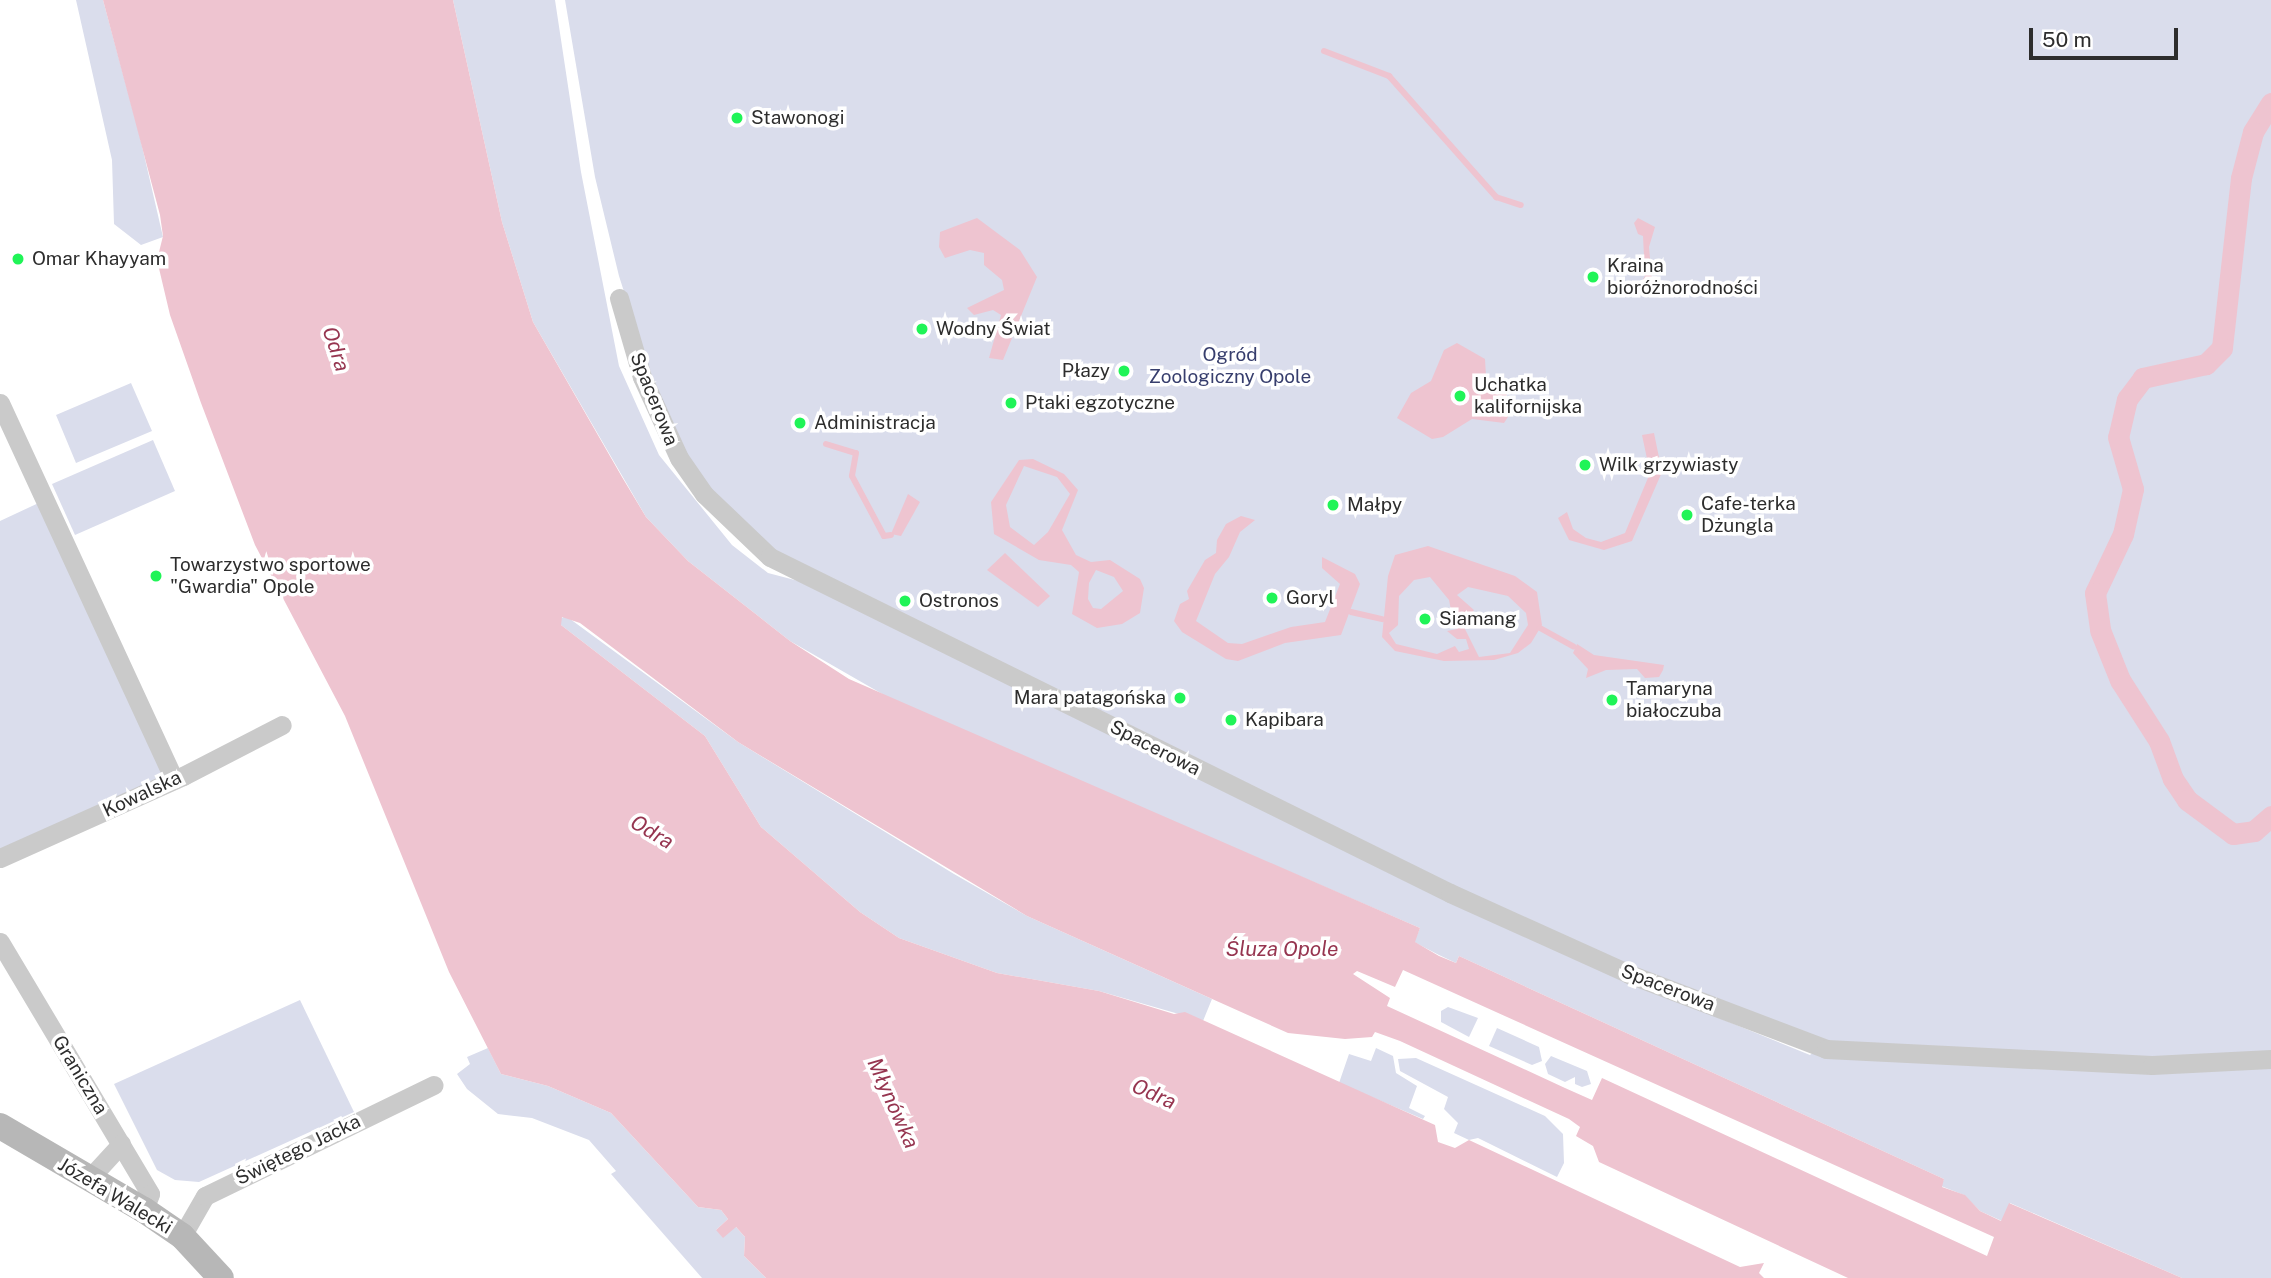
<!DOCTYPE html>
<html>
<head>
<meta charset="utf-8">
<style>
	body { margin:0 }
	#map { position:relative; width:2271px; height:1278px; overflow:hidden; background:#fff; font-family:"Public Sans",sans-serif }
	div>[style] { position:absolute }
	.green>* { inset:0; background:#daddec }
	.water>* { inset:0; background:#eec4d0 }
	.stream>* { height:6px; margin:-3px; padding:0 3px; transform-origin:3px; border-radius:3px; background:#eec4d0 }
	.canal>* { height:21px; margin:-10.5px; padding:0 10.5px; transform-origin:10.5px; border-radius:10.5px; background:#eec4d0 }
	.minor>* { height:19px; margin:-9.5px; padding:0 9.5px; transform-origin:9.5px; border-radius:9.5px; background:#cacaca }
	.secondary>* { height:26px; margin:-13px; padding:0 13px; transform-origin:13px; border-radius:13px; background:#b7b7b7 }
	.dots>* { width:19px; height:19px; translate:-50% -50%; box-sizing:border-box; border:4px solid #fff; border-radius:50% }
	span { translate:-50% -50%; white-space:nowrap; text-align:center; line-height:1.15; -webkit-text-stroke:7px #fff; paint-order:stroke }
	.poi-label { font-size:19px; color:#2d2d2d }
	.left { translate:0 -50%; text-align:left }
	.right { translate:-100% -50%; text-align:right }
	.park-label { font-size:19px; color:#373e6d }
	.street-label { font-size:19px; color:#2d2d2d }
	.water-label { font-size:21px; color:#963550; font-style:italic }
	.scale { position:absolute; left:2029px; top:28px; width:149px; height:32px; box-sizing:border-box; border:4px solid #2d2d2d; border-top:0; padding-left:9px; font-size:21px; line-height:24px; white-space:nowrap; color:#2d2d2d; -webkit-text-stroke:5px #fff; paint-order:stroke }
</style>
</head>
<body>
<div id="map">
	<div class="green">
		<i style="clip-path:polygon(76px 0,103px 0,139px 133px,163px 237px,141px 245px,114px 224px,112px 160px)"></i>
		<i style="clip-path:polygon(453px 0,555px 0,581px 172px,619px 366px,659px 455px,732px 545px,768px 573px,810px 584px,1626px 980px,1810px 1055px,1825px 1042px,1631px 968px,1452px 890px,770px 551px,708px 490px,667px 426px,619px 276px,595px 177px,565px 0,2271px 0,2271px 1278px,2182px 1278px,2010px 1203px,2002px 1221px,1980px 1211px,1964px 1195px,1941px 1186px,1944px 1179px,1459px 956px,1456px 963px,1439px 955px,1414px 942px,1420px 928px,898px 703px,790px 641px,688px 561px,646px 517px,533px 322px,502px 222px)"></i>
		<i style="clip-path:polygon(131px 383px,152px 431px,76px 463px,56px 415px)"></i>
		<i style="clip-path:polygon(153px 440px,175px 491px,75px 535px,52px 484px)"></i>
		<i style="clip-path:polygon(45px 500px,174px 780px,0 858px,0 521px)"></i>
		<i style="clip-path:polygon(566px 616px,738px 742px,954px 874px,1027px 916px,1212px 999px,1203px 1021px,1099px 991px,997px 973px,899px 938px,860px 912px,761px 827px,705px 736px,561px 625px,559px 619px)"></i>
		<i style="clip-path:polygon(300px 1000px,354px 1112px,199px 1182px,175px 1180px,157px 1170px,114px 1084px)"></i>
		<i style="clip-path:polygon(1448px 1007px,1478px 1018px,1469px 1037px,1441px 1022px,1441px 1011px)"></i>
		<i style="clip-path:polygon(1497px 1028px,1539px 1047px,1542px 1061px,1532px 1065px,1489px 1046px)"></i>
		<i style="clip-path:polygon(488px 1048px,501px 1074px,548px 1086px,611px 1113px,698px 1207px,721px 1210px,728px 1219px,716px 1230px,735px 1226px,745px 1237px,744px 1256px,766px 1278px,702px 1278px,611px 1174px,616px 1171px,589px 1140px,532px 1118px,498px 1114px,467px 1089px,457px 1074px,470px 1064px,467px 1057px)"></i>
		<i style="clip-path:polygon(1376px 1048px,1393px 1056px,1396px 1073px,1417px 1086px,1409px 1108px,1425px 1116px,1423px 1119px,1339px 1083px,1349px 1054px,1371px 1061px)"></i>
		<i style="clip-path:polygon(1551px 1056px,1587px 1071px,1591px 1084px,1582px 1087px,1575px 1084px,1575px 1077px,1565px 1082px,1548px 1074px,1545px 1064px)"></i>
		<i style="clip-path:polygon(1416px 1058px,1545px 1116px,1563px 1134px,1564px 1163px,1557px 1177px,1478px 1138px,1469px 1140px,1454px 1133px,1458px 1123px,1444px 1109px,1448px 1097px,1400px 1071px,1398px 1059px)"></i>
	</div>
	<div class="water">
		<i style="clip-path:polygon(evenodd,103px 0,453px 0,502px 222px,533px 322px,622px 477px,646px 517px,688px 561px,790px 641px,849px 679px,1420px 928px,1415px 942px,1439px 956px,1456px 963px,1459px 956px,1944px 1179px,1942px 1187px,1965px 1195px,1980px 1211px,2001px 1221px,2009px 1203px,2182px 1278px,1848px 1278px,1599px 1162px,1593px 1146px,1576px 1136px,1580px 1127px,1569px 1119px,1400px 1041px,1375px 1032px,1372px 1037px,1345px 1039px,1288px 1033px,1027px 916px,738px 742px,580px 623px,562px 617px,561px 625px,705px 736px,761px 827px,860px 912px,899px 938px,997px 973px,1099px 991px,1174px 1014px,1185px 1012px,1435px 1125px,1438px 1142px,1455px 1148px,1469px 1140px,1740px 1267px,1764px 1263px,1759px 1273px,1764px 1278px,766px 1278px,744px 1256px,745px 1237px,736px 1227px,723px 1238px,716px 1230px,728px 1219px,721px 1210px,698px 1207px,611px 1113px,548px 1086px,501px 1074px,449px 972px,345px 716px,255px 545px,201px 403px,170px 315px,157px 260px,163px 236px,160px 215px,103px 0,1403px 970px,1994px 1237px,1987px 1256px,1602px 1078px,1592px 1100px,1565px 1088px,1387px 1006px,1390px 998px,1353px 974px,1357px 971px,1395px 987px,1403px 970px)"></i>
		<i style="clip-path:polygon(977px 218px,1020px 250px,1037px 277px,1003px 360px,989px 358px,1001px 315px,993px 310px,974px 315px,967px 308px,1004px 290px,1002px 280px,984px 265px,984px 253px,970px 250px,945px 258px,939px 247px,940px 232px)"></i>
		<i style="clip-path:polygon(1638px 218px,1655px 227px,1649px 247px,1652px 280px,1644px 290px,1639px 286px,1645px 276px,1643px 236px,1638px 234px,1634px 223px)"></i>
		<i style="clip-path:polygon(1457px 343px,1485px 359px,1486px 376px,1506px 387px,1508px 417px,1504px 423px,1472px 419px,1443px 437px,1432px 439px,1397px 418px,1411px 393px,1431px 381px,1444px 350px)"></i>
		<i style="clip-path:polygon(1654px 433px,1662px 472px,1632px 541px,1604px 550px,1569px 540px,1558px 518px,1567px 512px,1573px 529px,1586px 538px,1601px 542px,1625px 533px,1650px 473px,1642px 435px)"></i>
		<i style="clip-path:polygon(evenodd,1033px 459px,1064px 474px,1078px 490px,1062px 530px,1076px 555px,1091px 562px,1110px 560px,1140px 579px,1144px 588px,1140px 613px,1122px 624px,1097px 628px,1072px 614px,1079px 572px,1071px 565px,1039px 560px,994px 534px,991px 502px,1019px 460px,1033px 459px,1024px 466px,1057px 477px,1070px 494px,1048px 532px,1034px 545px,1010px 527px,1006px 505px,1024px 466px,1033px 459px,1096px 570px,1114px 577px,1123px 591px,1101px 609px,1093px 608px,1088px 599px,1089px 583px,1096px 570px)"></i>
		<i style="clip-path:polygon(908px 494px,920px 502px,901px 536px,891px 534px)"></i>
		<i style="clip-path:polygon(1241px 516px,1255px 520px,1240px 532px,1229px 557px,1215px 574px,1196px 621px,1228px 643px,1242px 644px,1291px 627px,1325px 622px,1340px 584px,1322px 568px,1322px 557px,1355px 574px,1360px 584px,1341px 635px,1285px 643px,1238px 661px,1226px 659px,1182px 632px,1174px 621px,1180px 604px,1189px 599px,1187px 591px,1205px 560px,1216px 553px,1217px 540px,1226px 524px)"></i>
		<i style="clip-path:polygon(evenodd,1428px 546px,1515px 576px,1537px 592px,1542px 625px,1531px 643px,1518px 653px,1494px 660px,1444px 661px,1395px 651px,1382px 637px,1388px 576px,1395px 555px,1428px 546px,1430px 577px,1449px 600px,1452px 615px,1463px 612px,1457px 629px,1447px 631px,1457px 639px,1466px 639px,1469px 649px,1459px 652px,1455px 646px,1437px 654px,1396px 644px,1389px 633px,1398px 625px,1399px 596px,1414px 580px,1430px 577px,1428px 546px,1468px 587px,1508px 596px,1526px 613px,1528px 625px,1510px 653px,1479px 657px,1463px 625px,1474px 610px,1457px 595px,1468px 587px)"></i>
		<i style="clip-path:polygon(1005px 553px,1050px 596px,1038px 607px,987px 570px)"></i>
		<i style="clip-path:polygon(1577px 644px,1594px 655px,1664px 665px,1663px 670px,1659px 677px,1645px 678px,1637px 669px,1606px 670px,1586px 678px,1588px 669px,1573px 653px)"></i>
	</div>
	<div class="stream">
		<i style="left:1324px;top:51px;width:70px;rotate:21deg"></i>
		<i style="left:1389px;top:76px;width:162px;rotate:48.5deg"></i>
		<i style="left:1496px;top:197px;width:26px;rotate:18deg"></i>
		<i style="left:826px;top:444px;width:31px;rotate:17deg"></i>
		<i style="left:856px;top:453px;width:23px;rotate:100deg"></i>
		<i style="left:852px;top:476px;width:68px;rotate:61.9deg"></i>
		<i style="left:884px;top:536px;width:7px;rotate:-8deg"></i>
		<i style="left:1351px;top:612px;width:32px;rotate:13deg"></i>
		<i style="left:1540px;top:628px;width:38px;rotate:29deg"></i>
	</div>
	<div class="canal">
		<i style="left:2271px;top:103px;width:34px;rotate:122deg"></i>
		<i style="left:2253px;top:132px;width:48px;rotate:104.6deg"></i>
		<i style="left:2241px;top:178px;width:171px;rotate:96.4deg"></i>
		<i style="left:2222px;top:348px;width:23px;rotate:135deg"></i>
		<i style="left:2206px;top:364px;width:65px;rotate:167.5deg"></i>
		<i style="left:2143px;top:378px;width:26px;rotate:127deg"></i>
		<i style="left:2127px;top:399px;width:39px;rotate:103deg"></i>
		<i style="left:2118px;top:437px;width:54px;rotate:73.9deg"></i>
		<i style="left:2133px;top:489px;width:46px;rotate:102.5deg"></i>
		<i style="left:2123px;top:534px;width:65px;rotate:115.4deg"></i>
		<i style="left:2095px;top:593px;width:37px;rotate:82deg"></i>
		<i style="left:2100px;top:630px;width:54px;rotate:68.2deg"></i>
		<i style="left:2120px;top:680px;width:72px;rotate:57.4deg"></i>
		<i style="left:2159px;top:741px;width:40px;rotate:69.8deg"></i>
		<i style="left:2173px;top:779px;width:25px;rotate:56deg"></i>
		<i style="left:2187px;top:800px;width:57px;rotate:36.5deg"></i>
		<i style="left:2233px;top:834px;width:21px;rotate:-8deg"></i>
		<i style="left:2254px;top:831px;width:23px;rotate:-41deg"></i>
	</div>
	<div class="minor">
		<i style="left:619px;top:298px;width:82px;rotate:73.8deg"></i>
		<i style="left:642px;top:377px;width:89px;rotate:65.4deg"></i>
		<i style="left:679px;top:458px;width:44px;rotate:55.2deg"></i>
		<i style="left:704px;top:494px;width:91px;rotate:43.7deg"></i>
		<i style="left:770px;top:557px;width:758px;rotate:26.29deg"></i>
		<i style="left:1450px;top:893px;width:196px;rotate:24.3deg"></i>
		<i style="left:1629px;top:974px;width:211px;rotate:20.8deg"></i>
		<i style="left:1826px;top:1049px;width:326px;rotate:2.8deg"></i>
		<i style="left:2152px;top:1065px;width:119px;rotate:-2.9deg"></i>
		<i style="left:0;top:403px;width:415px;rotate:65.2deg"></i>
		<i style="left:0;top:858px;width:201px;rotate:-24.1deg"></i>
		<i style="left:183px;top:776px;width:111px;rotate:-27.3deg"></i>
		<i style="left:0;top:942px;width:293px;rotate:59.2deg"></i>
		<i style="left:150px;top:1194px;width:17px;rotate:111deg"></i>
		<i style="left:88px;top:1180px;width:49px;rotate:-47.5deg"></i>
		<i style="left:182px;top:1236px;width:46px;rotate:-60.1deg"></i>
		<i style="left:205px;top:1196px;width:254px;rotate:-25.9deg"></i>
	</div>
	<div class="secondary">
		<i style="left:0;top:1126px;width:167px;rotate:30.3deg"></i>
		<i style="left:144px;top:1210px;width:46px;rotate:34.4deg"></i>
		<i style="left:182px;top:1236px;width:57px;rotate:47.1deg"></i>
	</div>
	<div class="dots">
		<i style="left:737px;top:118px;background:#20f457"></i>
		<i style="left:18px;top:259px;background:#20f457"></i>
		<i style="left:1593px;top:277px;background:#20f457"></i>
		<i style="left:922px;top:329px;background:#20f457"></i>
		<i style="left:1124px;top:371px;background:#20f457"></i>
		<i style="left:1460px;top:396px;background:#20f457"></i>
		<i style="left:1011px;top:403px;background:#20f457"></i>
		<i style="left:800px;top:423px;background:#20f457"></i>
		<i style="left:1585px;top:465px;background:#20f457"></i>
		<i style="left:1333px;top:505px;background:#20f457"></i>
		<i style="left:1687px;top:515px;background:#20f457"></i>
		<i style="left:156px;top:576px;background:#20f457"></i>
		<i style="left:1272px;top:598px;background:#20f457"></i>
		<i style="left:905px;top:601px;background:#20f457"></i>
		<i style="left:1425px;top:619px;background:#20f457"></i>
		<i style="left:1180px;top:698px;background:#20f457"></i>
		<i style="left:1612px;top:700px;background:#20f457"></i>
		<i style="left:1231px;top:720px;background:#20f457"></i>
	</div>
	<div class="poi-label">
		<span class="left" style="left:751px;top:118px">Stawonogi</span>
		<span class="left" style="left:32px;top:259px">Omar Khayyam</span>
		<span class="left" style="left:1607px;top:277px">Kraina<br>bioróżnorodności</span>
		<span class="left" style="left:936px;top:329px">Wodny Świat</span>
		<span class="right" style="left:1110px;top:371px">Płazy</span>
		<span class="left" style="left:1474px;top:396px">Uchatka<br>kalifornijska</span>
		<span class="left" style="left:1025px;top:403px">Ptaki egzotyczne</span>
		<span class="left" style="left:814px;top:423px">Administracja</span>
		<span class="left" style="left:1599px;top:465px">Wilk grzywiasty</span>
		<span class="left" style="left:1701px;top:515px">Cafe-terka<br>Dżungla</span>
		<span class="left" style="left:1347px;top:505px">Małpy</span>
		<span class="left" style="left:170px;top:576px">Towarzystwo sportowe<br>"Gwardia" Opole</span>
		<span class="left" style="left:1286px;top:598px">Goryl</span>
		<span class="left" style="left:919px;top:601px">Ostronos</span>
		<span class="left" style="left:1439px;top:619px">Siamang</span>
		<span class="left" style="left:1626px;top:700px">Tamaryna<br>białoczuba</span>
		<span class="right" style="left:1166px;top:698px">Mara patagońska</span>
		<span class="left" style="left:1245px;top:720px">Kapibara</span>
	</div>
	<div class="park-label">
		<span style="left:1230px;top:366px">Ogród<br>Zoologiczny Opole</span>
	</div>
	<div class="street-label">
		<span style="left:654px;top:399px;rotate:68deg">Spacerowa</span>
		<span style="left:1155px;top:748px;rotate:27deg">Spacerowa</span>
		<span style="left:142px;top:794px;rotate:-25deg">Kowalska</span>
		<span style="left:1668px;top:988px;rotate:21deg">Spacerowa</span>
		<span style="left:80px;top:1075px;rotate:59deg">Graniczna</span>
		<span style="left:298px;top:1150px;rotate:-26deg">Świętego Jacka</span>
		<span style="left:115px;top:1196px;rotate:31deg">Józefa Walecki</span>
	</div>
	<div class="water-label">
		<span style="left:336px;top:349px;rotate:72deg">Odra</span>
		<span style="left:652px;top:832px;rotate:31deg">Odra</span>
		<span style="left:1282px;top:949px">Śluza Opole</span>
		<span style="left:1154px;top:1094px;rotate:24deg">Odra</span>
		<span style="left:893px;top:1103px;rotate:66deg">Młynówka</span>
	</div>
	<div class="scale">50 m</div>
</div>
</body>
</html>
